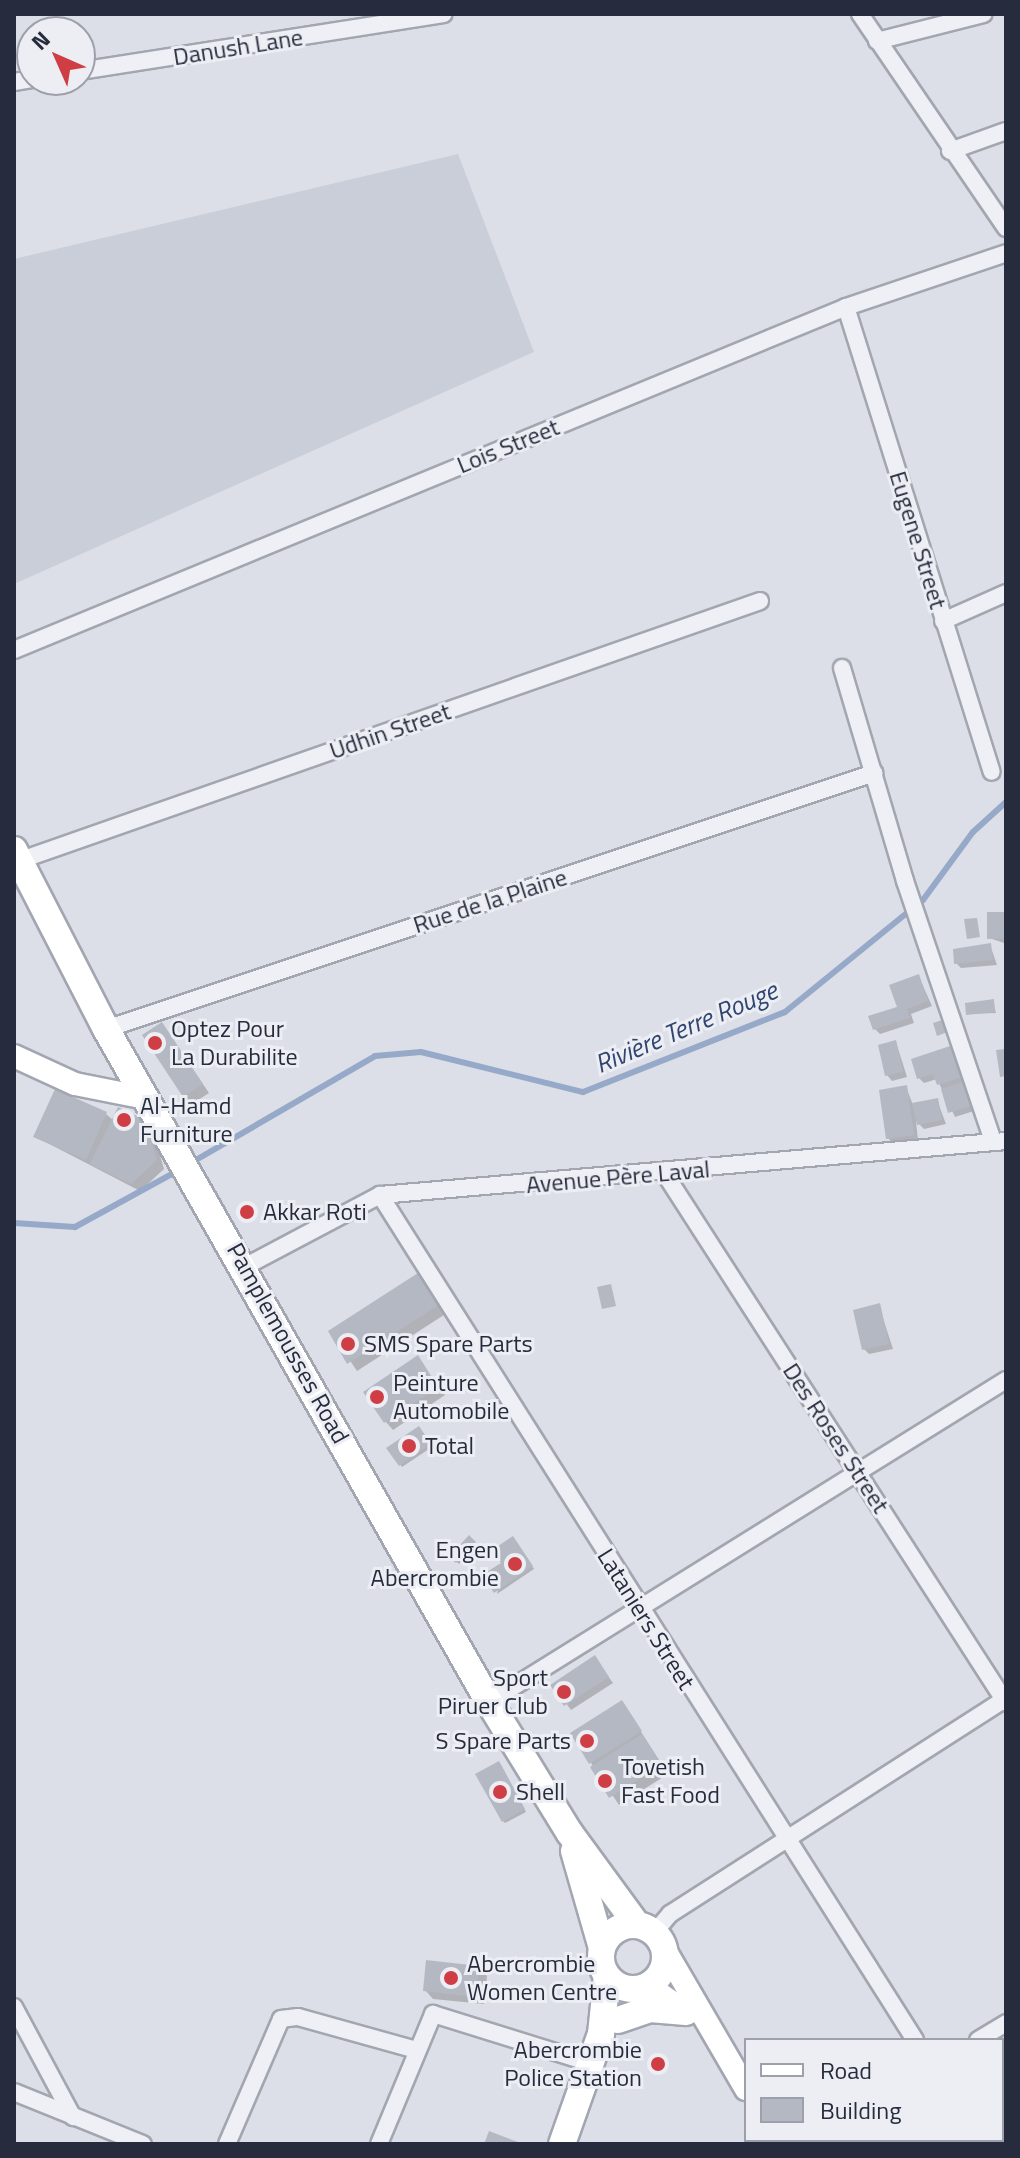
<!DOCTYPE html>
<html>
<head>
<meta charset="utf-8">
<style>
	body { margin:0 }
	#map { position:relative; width:1020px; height:2158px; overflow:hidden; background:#dcdfe7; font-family:"Titillium Web",sans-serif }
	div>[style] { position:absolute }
	.built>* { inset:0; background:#caced9 }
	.shadow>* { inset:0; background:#0003 }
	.stream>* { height:6px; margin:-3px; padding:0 3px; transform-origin:3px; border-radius:3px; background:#96a9c8 }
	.building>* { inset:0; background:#b4b8c3 }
	.roads { filter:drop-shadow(2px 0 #a2a6b1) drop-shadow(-2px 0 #a2a6b1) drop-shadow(0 2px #a2a6b1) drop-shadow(0 -2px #a2a6b1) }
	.street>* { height:16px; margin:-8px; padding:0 8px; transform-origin:8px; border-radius:8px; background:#eff0f5 }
	.secondary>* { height:22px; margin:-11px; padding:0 11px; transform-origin:11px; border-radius:11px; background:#fff }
	.primary>* { height:26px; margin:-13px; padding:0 13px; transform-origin:13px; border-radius:13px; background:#fff }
	.primary>.ring { margin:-13px; padding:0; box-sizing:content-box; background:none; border:26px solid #fff; border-radius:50% }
	.dots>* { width:22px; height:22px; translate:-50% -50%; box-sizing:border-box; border:4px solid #eceef4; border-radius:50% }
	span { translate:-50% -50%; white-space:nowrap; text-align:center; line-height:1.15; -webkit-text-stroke:6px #eceef4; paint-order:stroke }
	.street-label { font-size:24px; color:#262c3d }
	.poi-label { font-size:24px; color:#262c3d }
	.left { translate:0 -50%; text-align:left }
	.right { translate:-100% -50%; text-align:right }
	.water-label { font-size:26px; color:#304671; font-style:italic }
	.frame { position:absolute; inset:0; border:16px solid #262c3d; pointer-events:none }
	.legend { position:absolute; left:744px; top:2038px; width:260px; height:104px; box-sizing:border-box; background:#eceef4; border:2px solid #9da0ab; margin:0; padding:10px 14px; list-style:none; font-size:24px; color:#262c3d }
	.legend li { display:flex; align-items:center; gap:16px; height:40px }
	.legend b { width:40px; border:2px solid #9da0ab }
	.north { position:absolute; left:16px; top:16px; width:80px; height:80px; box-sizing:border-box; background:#eceef4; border:2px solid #9da0ab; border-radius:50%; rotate:315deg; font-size:22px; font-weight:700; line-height:32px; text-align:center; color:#262c3d }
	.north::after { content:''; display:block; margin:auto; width:28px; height:36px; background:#cf3e44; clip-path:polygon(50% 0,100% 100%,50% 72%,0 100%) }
</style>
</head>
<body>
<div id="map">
	<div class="built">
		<i style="clip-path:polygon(458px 154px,534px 352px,14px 584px,14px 259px)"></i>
	</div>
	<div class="shadow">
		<i style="clip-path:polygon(1006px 914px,1006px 962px,1004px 943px,989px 938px)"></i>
		<i style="clip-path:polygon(990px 945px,997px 965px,961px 968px,956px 963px)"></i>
		<i style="clip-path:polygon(919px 977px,932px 1006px,911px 1014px,914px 1023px,880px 1034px,875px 1029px,899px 1008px)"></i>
		<i style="clip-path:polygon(993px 1001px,996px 1013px,968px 1014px)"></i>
		<i style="clip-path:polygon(162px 1024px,209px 1093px,192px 1104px,184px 1096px)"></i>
		<i style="clip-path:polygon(896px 1042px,907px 1077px,892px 1081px,887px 1075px)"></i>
		<i style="clip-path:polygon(952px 1048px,977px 1110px,955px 1117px,937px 1079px,924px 1083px,919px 1078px)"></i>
		<i style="clip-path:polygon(906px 1087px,913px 1105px,937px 1100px,946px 1124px,924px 1129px,916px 1121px,918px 1140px,893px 1144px,888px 1138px)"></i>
		<i style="clip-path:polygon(119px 1110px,153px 1131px,164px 1169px,140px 1191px,36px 1137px,106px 1114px,114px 1121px)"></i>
		<i style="clip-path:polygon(421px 1274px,447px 1313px,357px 1371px,331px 1332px)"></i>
		<i style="clip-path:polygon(879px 1306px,893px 1349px,869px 1354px,864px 1349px)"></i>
		<i style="clip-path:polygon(417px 1358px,445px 1395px,393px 1430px,385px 1421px)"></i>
		<i style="clip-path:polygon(421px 1431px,432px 1447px,402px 1467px,389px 1449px)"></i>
		<i style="clip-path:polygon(469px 1538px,477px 1545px,459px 1564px,452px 1557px)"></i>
		<i style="clip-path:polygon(515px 1540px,534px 1569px,497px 1594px,503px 1563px)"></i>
		<i style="clip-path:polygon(595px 1658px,613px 1683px,571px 1710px,553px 1685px)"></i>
		<i style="clip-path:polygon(622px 1702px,668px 1774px,619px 1805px,591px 1763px)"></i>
		<i style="clip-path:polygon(501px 1765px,526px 1812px,505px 1823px,503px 1821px)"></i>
		<i style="clip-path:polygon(479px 1968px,487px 1976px,484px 2004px,433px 1999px,425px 1990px)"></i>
		<i style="clip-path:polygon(827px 2140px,897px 2140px,900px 2144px,821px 2144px)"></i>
	</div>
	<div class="stream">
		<i style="left:189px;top:1164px;width:215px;rotate:-30.1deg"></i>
		<i style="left:375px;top:1056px;width:46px;rotate:-5deg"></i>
		<i style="left:421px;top:1052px;width:167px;rotate:13.9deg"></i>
		<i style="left:583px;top:1092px;width:217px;rotate:-21.6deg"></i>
		<i style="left:785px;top:1012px;width:178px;rotate:-39.1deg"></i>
		<i style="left:923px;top:900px;width:84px;rotate:-53.7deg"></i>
		<i style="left:973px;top:832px;width:45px;rotate:-42.3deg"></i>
		<i style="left:14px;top:1223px;width:61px;rotate:3.8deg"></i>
		<i style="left:75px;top:1227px;width:119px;rotate:-28.7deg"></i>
	</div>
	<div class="building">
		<i style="clip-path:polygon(987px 912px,1006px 912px,1006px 938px,987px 939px)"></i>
		<i style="clip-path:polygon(977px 918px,980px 937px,967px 939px,964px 919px)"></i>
		<i style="clip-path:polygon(991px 943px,993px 960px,954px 964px,953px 949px)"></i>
		<i style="clip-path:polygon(919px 974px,928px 1001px,907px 1009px,910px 1018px,873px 1030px,868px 1016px,897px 1007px,889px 985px)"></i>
		<i style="clip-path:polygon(994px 999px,995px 1012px,966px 1015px,965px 1003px)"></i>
		<i style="clip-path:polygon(945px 1019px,950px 1031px,937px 1036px,933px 1023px)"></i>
		<i style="clip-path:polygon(162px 1022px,203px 1084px,183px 1097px,142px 1035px)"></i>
		<i style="clip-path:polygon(896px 1040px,903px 1072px,885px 1076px,878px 1045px)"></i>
		<i style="clip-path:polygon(953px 1045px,963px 1077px,937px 1085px,933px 1074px,917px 1079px,911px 1059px)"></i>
		<i style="clip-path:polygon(1006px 1049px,1006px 1076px,1000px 1077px,996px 1050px)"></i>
		<i style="clip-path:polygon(966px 1081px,973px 1105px,948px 1113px,941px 1089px)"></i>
		<i style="clip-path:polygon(907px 1085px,914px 1135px,886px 1139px,879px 1090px)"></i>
		<i style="clip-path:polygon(55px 1089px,107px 1112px,86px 1160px,33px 1137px)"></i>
		<i style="clip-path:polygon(938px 1098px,942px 1120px,917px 1125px,912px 1103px)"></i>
		<i style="clip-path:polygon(118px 1107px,145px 1120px,157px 1160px,131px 1184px,90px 1164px)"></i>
		<i style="clip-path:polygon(421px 1271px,440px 1304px,347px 1364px,328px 1331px)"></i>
		<i style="clip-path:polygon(611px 1284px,616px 1306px,602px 1309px,597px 1287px)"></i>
		<i style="clip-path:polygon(880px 1303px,889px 1344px,862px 1350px,853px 1310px)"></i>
		<i style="clip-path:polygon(418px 1355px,438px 1387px,384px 1423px,363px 1392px)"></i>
		<i style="clip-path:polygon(419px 1426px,431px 1444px,399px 1466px,386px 1448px)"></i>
		<i style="clip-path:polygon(469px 1535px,476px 1542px,456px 1563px,449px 1557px)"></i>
		<i style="clip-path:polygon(513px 1536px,533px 1566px,494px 1593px,482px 1575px,501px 1563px,492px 1550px)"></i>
		<i style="clip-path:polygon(595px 1655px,609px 1677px,564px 1706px,550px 1685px)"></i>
		<i style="clip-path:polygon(622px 1700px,642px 1731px,589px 1764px,570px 1733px)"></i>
		<i style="clip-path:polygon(642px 1734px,661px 1765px,609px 1798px,590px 1767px)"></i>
		<i style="clip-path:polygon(499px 1761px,525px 1809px,502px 1822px,475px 1774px)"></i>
		<i style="clip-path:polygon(426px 1960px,479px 1966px,476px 1997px,423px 1991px)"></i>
		<i style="clip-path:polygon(489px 2131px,523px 2144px,484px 2144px)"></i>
		<i style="clip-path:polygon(824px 2140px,897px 2140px,818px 2144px)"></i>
	</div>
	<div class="roads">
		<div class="street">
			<i style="left:860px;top:14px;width:259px;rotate:55.7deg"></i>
			<i style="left:877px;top:41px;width:110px;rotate:-14.2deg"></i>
			<i style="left:80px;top:71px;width:368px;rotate:-8.9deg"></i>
			<i style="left:14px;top:82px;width:18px;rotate:-9deg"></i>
			<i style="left:950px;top:151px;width:59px;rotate:-19.7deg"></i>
			<i style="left:846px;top:307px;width:487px;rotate:72.6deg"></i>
			<i style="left:943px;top:621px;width:69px;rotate:-24deg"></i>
			<i style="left:14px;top:650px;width:900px;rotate:-22.4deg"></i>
			<i style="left:846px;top:307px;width:169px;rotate:-18.6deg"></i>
			<i style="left:842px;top:668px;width:222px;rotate:73.5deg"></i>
			<i style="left:905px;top:881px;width:274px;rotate:71.3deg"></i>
			<i style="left:21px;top:860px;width:783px;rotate:-19.31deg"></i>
			<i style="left:106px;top:1029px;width:810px;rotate:-18.43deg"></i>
			<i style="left:665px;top:1174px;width:629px;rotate:57.19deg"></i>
			<i style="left:380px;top:1195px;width:1000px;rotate:57.66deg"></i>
			<i style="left:246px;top:1266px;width:152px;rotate:-27.9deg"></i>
			<i style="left:380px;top:1195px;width:628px;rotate:-4.93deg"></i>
			<i style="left:489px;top:1702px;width:609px;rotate:-31.92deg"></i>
			<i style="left:654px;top:1933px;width:25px;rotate:-50deg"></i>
			<i style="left:670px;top:1914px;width:399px;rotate:-32.7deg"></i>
			<i style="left:14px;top:2007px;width:125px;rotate:61.8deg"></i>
			<i style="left:978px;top:2040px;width:33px;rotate:-31deg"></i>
			<i style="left:14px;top:2092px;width:139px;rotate:22deg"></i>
			<i style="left:978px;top:2140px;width:4px;rotate:63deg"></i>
			<i style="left:227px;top:2144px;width:136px;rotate:-66.6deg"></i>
			<i style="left:281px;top:2019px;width:17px;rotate:-7deg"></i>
			<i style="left:298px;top:2017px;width:123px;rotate:15.6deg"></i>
			<i style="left:379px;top:2144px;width:141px;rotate:-67.4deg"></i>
			<i style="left:433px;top:2014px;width:164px;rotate:17.3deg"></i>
			<i style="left:809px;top:2144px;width:8px;rotate:-30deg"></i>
		</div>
		<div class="secondary">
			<i style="left:14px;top:1056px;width:67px;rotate:24.7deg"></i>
			<i style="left:75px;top:1084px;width:72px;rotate:11.2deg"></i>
			<i style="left:665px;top:1950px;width:161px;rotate:59.8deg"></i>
			<i style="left:649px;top:1986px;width:47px;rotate:35.4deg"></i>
			<i style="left:779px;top:2140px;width:5px;rotate:53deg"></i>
		</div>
		<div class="primary">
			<i style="left:14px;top:850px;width:201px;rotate:62.8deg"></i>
			<i style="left:106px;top:1029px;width:774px;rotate:60.36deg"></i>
			<i style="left:489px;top:1702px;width:153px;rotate:58.4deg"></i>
			<i style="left:569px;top:1832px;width:115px;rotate:53.8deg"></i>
			<i style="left:574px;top:1851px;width:101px;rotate:73.9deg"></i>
			<i class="ring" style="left:601px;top:1925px;width:38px;height:38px"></i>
			<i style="left:618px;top:2020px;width:34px;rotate:-19deg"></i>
			<i style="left:650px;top:2009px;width:36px;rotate:5deg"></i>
			<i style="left:562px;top:2144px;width:117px;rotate:-70.5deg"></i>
			<i style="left:601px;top:2034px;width:58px;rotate:-84.1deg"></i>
		</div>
	</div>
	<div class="dots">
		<i style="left:155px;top:1043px;background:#cf3e44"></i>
		<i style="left:124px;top:1120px;background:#cf3e44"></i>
		<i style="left:247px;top:1212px;background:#cf3e44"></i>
		<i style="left:348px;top:1344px;background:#cf3e44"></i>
		<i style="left:377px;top:1397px;background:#cf3e44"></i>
		<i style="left:409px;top:1446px;background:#cf3e44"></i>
		<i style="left:515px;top:1564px;background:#cf3e44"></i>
		<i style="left:564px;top:1692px;background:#cf3e44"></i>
		<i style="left:587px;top:1741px;background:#cf3e44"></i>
		<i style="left:605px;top:1781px;background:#cf3e44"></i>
		<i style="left:500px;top:1792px;background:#cf3e44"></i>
		<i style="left:451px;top:1978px;background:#cf3e44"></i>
		<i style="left:658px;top:2064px;background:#cf3e44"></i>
	</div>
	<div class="street-label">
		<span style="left:238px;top:47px;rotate:-9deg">Danush Lane</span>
		<span style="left:508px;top:446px;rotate:-22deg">Lois Street</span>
		<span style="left:918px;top:540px;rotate:73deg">Eugene Street</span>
		<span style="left:390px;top:731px;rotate:-19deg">Udhin Street</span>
		<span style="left:490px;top:901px;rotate:-18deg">Rue de la Plaine</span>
		<span style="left:618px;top:1177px;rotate:-5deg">Avenue Père Laval</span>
		<span style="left:288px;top:1343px;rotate:61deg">Pamplemousses Road</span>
		<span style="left:836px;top:1438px;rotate:57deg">Des Roses Street</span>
		<span style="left:646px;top:1619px;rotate:58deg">Lataniers Street</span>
	</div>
	<div class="poi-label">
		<span class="left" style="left:171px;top:1043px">Optez Pour<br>La Durabilite</span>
		<span class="left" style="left:140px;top:1120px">Al-Hamd<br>Furniture</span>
		<span class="left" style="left:263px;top:1212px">Akkar Roti</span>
		<span class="left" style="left:364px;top:1344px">SMS Spare Parts</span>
		<span class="left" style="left:393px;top:1397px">Peinture<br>Automobile</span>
		<span class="left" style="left:425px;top:1446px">Total</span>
		<span class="right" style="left:499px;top:1564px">Engen<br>Abercrombie</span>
		<span class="right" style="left:548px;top:1692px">Sport<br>Piruer Club</span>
		<span class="right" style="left:571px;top:1741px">S Spare Parts</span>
		<span class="left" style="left:621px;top:1781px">Tovetish<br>Fast Food</span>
		<span class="left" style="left:516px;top:1792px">Shell</span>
		<span class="left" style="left:467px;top:1978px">Abercrombie<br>Women Centre</span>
		<span class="right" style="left:642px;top:2064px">Abercrombie<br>Police Station</span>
	</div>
	<div class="water-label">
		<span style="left:686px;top:1027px;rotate:-23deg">Rivière Terre Rouge</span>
	</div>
	<div class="frame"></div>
	<ul class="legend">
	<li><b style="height:10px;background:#fff"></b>Road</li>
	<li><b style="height:22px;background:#b4b8c3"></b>Building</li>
	</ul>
	<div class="north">N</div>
</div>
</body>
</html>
